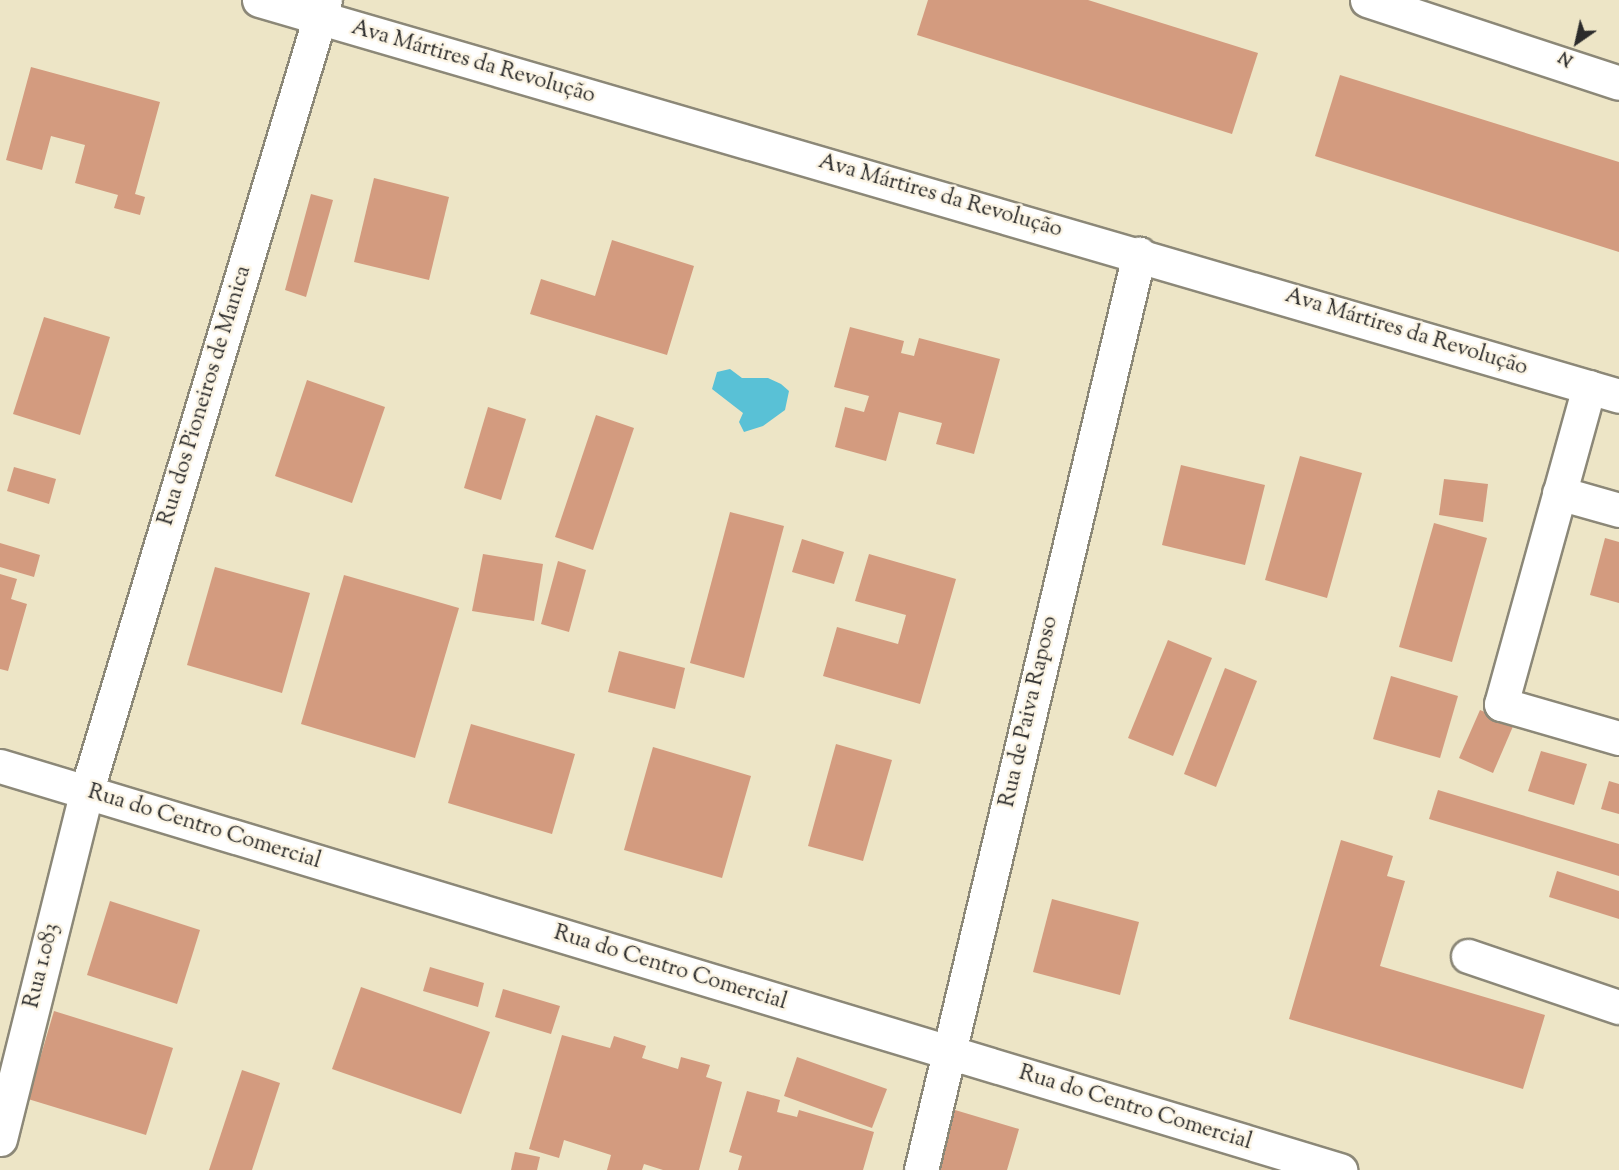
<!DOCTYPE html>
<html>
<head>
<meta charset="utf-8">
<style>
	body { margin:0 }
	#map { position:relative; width:1619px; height:1170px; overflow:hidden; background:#ede5c6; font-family:"Sorts Mill Goudy",serif }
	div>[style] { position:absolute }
	.water>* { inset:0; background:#59c1d6 }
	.building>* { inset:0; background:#d39b7f }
	.roads { filter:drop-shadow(2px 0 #8c8878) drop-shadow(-2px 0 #8c8878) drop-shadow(0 2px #8c8878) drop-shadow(0 -2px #8c8878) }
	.minor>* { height:33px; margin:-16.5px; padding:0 16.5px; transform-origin:16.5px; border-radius:16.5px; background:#fff }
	span { translate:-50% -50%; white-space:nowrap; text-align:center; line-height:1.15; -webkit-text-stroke:5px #fcf5e5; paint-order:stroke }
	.street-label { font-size:22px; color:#2b2b2b }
	.north { position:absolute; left:1547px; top:12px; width:60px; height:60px; -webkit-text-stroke:4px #fcf5e5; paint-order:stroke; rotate:214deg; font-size:16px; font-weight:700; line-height:24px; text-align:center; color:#2b2b2b }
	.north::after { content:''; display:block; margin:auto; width:21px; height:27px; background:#2b2b2b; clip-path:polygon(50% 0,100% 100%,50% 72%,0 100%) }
</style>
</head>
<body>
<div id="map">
	<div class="water">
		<i style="clip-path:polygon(730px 369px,742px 378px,768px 378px,781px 384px,789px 391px,785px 410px,763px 426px,744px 432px,739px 422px,743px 413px,712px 389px,717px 372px)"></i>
	</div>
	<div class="building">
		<i style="clip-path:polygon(928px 0,1088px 0,1258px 53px,1232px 134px,917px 35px)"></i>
		<i style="clip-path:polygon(31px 67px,160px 102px,135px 194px,145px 197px,140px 215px,114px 208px,118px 195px,75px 183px,85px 145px,51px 136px,42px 170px,6px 160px)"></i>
		<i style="clip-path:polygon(1340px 75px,1619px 162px,1619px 252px,1315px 156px)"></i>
		<i style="clip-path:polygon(374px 178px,449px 197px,429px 280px,354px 262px)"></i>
		<i style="clip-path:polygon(311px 194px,333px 200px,306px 297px,285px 290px)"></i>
		<i style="clip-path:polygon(612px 240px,694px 266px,667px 355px,530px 314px,541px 279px,595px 296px)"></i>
		<i style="clip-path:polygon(44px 317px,110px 337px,80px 435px,13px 414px)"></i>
		<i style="clip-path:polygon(850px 327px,904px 341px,901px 353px,914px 356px,919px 338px,1000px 359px,974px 454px,936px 444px,942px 423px,899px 412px,886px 461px,835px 447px,845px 407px,864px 412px,869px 396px,834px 387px)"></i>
		<i style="clip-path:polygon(307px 380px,385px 407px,352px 503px,275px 476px)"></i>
		<i style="clip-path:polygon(488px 407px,526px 419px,501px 500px,464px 488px)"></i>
		<i style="clip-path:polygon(596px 415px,634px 428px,593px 550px,555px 537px)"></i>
		<i style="clip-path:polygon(1300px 456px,1362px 473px,1327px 598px,1265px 580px)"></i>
		<i style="clip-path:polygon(1181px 465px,1265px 485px,1245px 565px,1162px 545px)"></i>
		<i style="clip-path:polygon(14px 467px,56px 479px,49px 504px,7px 491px)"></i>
		<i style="clip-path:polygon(1444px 479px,1488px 484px,1483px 522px,1439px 515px)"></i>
		<i style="clip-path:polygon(730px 512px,784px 526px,744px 678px,690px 663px)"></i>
		<i style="clip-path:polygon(1434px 523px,1487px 538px,1452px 662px,1399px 647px)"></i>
		<i style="clip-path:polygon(1605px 538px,1619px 542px,1619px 603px,1590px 595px)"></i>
		<i style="clip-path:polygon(802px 539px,844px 552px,834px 584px,792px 572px)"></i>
		<i style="clip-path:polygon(0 543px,40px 555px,34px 577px,0 567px)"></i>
		<i style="clip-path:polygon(483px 554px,543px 564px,534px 621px,472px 611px)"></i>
		<i style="clip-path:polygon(869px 554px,956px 579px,920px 704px,823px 676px,837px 627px,898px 644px,906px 615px,855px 601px)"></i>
		<i style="clip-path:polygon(558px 561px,586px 570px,569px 632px,541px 624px)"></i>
		<i style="clip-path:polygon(215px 567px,310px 593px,282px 693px,187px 665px)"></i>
		<i style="clip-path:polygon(0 574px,17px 579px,11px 599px,27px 604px,8px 671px,0 669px)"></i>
		<i style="clip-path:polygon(344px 575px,459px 608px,415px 758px,301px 724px)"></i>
		<i style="clip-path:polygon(1168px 640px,1212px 658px,1173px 756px,1128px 738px)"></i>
		<i style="clip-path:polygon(619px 651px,685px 668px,675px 709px,608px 692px)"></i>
		<i style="clip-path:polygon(1225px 668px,1257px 681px,1216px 787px,1184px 774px)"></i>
		<i style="clip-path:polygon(1391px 676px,1458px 696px,1440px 758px,1373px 739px)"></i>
		<i style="clip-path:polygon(1480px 710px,1514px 724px,1493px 773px,1459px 758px)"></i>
		<i style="clip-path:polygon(471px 724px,575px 754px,552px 834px,448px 803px)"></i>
		<i style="clip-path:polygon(836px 744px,892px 760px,863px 861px,808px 846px)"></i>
		<i style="clip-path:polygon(653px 747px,751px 776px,722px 878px,624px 850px)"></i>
		<i style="clip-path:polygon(1541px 751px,1587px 764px,1574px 805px,1528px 791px)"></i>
		<i style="clip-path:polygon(1609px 781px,1619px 784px,1619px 814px,1601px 809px)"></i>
		<i style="clip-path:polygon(1438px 790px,1619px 844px,1619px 876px,1429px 819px)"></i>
		<i style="clip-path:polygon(1341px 840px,1393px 856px,1387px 876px,1405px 881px,1380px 966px,1545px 1015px,1523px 1089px,1289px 1019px)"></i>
		<i style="clip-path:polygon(1557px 871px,1619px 891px,1619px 919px,1549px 897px)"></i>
		<i style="clip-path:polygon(1052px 899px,1139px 922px,1120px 995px,1033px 972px)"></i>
		<i style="clip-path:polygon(110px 901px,200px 930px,177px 1004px,87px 975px)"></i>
		<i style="clip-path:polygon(430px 967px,484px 983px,478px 1007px,423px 991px)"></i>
		<i style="clip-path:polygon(361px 987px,490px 1032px,461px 1114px,332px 1069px)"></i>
		<i style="clip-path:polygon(503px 989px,560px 1006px,551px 1034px,495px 1017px)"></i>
		<i style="clip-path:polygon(54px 1011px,173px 1048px,146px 1135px,28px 1099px)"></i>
		<i style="clip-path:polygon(562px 1035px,610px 1048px,614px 1036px,646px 1046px,642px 1058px,678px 1069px,681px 1057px,710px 1065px,706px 1077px,722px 1082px,699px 1170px,663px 1170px,644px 1164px,642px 1170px,607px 1170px,611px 1155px,564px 1140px,559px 1158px,529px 1149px)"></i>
		<i style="clip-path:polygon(797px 1057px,887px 1089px,872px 1128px,784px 1096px)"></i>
		<i style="clip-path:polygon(242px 1070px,280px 1083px,252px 1170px,209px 1170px)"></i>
		<i style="clip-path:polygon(747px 1091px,780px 1100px,777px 1112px,797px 1117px,799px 1110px,874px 1132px,863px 1170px,738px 1170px,742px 1156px,729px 1152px)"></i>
		<i style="clip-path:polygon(955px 1110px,1019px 1129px,1007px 1170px,928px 1170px,943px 1148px)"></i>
		<i style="clip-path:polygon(515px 1152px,540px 1157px,537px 1170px,511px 1170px)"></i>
	</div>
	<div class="roads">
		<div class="minor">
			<i style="left:259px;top:0;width:1416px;rotate:16.23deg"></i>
			<i style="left:1367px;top:0;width:265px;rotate:18.2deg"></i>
			<i style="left:1589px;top:387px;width:329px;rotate:105.5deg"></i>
			<i style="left:1501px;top:704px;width:123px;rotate:16.1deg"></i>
			<i style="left:1559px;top:493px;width:62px;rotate:15.8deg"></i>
			<i style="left:0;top:766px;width:1400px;rotate:16.78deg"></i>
			<i style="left:1468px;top:956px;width:159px;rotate:18.7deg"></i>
			<i style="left:0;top:1139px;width:357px;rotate:-76deg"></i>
			<i style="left:86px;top:793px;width:828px;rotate:-73.23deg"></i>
			<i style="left:921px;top:1170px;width:942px;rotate:-76.61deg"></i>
		</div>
	</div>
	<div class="street-label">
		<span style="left:473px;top:63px;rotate:16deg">Ava Mártires da Revolução</span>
		<span style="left:940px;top:197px;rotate:16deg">Ava Mártires da Revolução</span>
		<span style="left:1406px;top:333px;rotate:17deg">Ava Mártires da Revolução</span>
		<span style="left:206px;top:396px;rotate:-73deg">Rua dos Pioneiros de Manica</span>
		<span style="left:1030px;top:712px;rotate:-77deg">Rua de Paiva Raposo</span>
		<span style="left:204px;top:828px;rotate:17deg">Rua do Centro Comercial</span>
		<span style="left:43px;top:966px;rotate:-76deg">Rua 1.083</span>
		<span style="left:670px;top:969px;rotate:17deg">Rua do Centro Comercial</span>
		<span style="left:1135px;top:1109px;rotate:17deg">Rua do Centro Comercial</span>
	</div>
	<div class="north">N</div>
</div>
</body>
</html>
